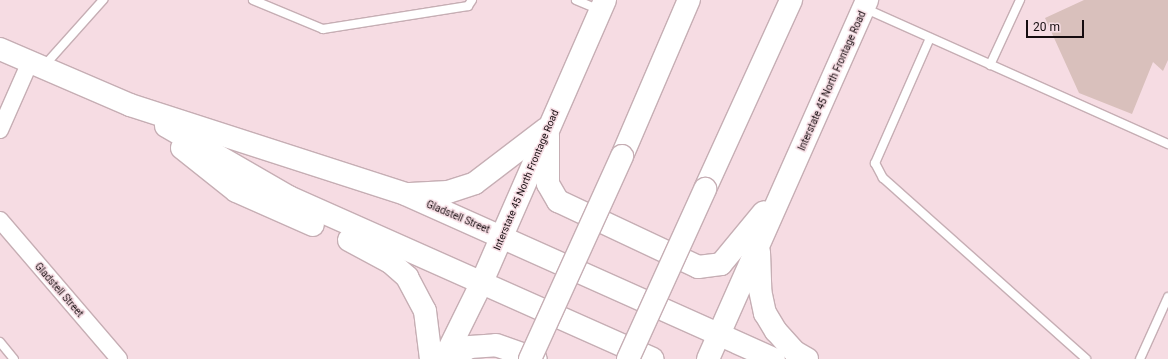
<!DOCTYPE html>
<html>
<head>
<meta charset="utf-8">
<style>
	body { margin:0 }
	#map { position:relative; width:1168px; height:359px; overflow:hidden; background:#f6dce3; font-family:Roboto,sans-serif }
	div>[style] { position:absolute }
	.building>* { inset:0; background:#d9c0bc }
	.roads { filter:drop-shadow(1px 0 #c6aeb4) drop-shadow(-1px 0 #c6aeb4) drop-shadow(0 1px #c6aeb4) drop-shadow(0 -1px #c6aeb4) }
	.lane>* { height:8px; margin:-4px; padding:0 4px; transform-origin:4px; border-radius:4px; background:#fff }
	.street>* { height:16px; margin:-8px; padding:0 8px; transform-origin:8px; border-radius:8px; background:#fff }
	.secondary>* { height:22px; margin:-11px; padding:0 11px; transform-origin:11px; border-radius:11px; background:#fff }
	.highway>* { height:22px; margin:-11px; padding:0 11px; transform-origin:11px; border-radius:11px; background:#fff }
	.bridges { filter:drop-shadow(1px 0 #c6aeb4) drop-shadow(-1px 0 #c6aeb4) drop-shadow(0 1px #c6aeb4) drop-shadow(0 -1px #c6aeb4) }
	.highway-bridge>* { height:22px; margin:-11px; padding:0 11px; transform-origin:11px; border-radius:11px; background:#fff }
	span { translate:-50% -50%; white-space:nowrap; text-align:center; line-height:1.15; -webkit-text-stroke:3px #f6dce3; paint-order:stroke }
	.street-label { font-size:10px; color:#150c0f }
	.scale { position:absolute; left:1026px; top:20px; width:58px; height:18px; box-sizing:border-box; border:2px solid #150c0f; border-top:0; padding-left:5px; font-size:12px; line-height:14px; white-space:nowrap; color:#150c0f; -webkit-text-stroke:3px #f6dce3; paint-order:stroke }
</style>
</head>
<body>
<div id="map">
	<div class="building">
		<i style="clip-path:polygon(1084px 0,1168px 0,1168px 60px,1163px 71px,1153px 62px,1132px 114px,1079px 93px,1045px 18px)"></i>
	</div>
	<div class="roads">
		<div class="lane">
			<i style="left:253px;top:0;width:76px;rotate:22.5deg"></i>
			<i style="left:323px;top:29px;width:147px;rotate:-9deg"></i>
			<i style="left:468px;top:6px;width:7px;rotate:-56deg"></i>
			<i style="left:576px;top:0;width:26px;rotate:23deg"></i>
			<i style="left:864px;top:8px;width:333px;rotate:24.1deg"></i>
			<i style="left:930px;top:38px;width:137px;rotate:113.7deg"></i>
			<i style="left:875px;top:163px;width:17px;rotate:62deg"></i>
			<i style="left:883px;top:178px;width:272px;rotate:41.7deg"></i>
			<i style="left:990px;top:65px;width:72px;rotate:-65.2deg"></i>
			<i style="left:44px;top:66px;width:89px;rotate:-48.2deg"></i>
			<i style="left:0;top:342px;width:22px;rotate:51deg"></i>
			<i style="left:1140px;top:359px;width:68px;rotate:-65.7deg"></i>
		</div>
		<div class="street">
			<i style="left:0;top:130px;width:74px;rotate:-66.2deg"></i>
			<i style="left:0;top:220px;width:183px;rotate:49.4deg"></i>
		</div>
		<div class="secondary">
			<i style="left:0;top:49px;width:142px;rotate:23.3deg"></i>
			<i style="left:130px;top:105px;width:289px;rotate:17.9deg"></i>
			<i style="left:405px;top:194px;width:404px;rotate:24.1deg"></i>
			<i style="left:166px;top:126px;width:142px;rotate:30deg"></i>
			<i style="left:289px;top:197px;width:398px;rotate:24deg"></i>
			<i style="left:548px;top:136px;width:48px;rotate:90deg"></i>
			<i style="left:548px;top:184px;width:20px;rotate:60deg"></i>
			<i style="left:558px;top:201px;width:155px;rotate:25.2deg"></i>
			<i style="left:698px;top:267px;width:23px;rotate:-7deg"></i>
			<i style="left:721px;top:264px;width:67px;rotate:-50.4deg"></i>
			<i style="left:182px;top:148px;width:69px;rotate:38.5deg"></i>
			<i style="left:236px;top:191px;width:84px;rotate:23.8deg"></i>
			<i style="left:410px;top:194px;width:38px;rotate:-3deg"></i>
			<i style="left:448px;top:192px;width:28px;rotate:-18deg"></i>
			<i style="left:475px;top:183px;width:89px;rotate:-37.3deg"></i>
			<i style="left:349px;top:240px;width:47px;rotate:28.2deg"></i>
			<i style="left:390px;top:262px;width:23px;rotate:41deg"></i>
			<i style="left:407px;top:277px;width:38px;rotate:62deg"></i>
			<i style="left:425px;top:311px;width:48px;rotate:82.9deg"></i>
			<i style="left:759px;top:252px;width:38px;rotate:88deg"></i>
			<i style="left:760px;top:290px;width:24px;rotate:78deg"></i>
			<i style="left:765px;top:313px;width:21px;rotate:59deg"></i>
			<i style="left:776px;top:331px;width:28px;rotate:48deg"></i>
			<i style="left:795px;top:352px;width:14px;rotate:30deg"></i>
			<i style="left:444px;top:359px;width:84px;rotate:-63.7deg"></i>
			<i style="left:481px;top:284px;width:310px;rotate:-66.4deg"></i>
			<i style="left:450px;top:359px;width:23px;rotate:-31deg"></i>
			<i style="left:470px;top:347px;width:26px;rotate:-4deg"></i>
			<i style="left:496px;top:345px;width:42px;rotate:19.3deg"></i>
			<i style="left:708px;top:359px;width:393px;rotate:-66.1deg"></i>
		</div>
		<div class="highway">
			<i style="left:622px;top:156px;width:170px;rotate:-66.8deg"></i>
			<i style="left:705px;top:189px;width:208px;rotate:-65.5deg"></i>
		</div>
	</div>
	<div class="bridges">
		<div class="highway-bridge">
			<i style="left:530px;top:359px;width:223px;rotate:-65.6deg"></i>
			<i style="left:628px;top:359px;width:187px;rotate:-65.6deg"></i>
		</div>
	</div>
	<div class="street-label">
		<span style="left:832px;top:81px;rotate:-66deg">Interstate 45 North Frontage Road</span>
		<span style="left:526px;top:180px;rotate:-67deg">Interstate 45 North Frontage Road</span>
		<span style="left:458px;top:217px;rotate:23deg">Gladstell Street</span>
		<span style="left:59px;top:290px;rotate:49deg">Gladstell Street</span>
	</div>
	<div class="scale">20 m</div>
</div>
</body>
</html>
